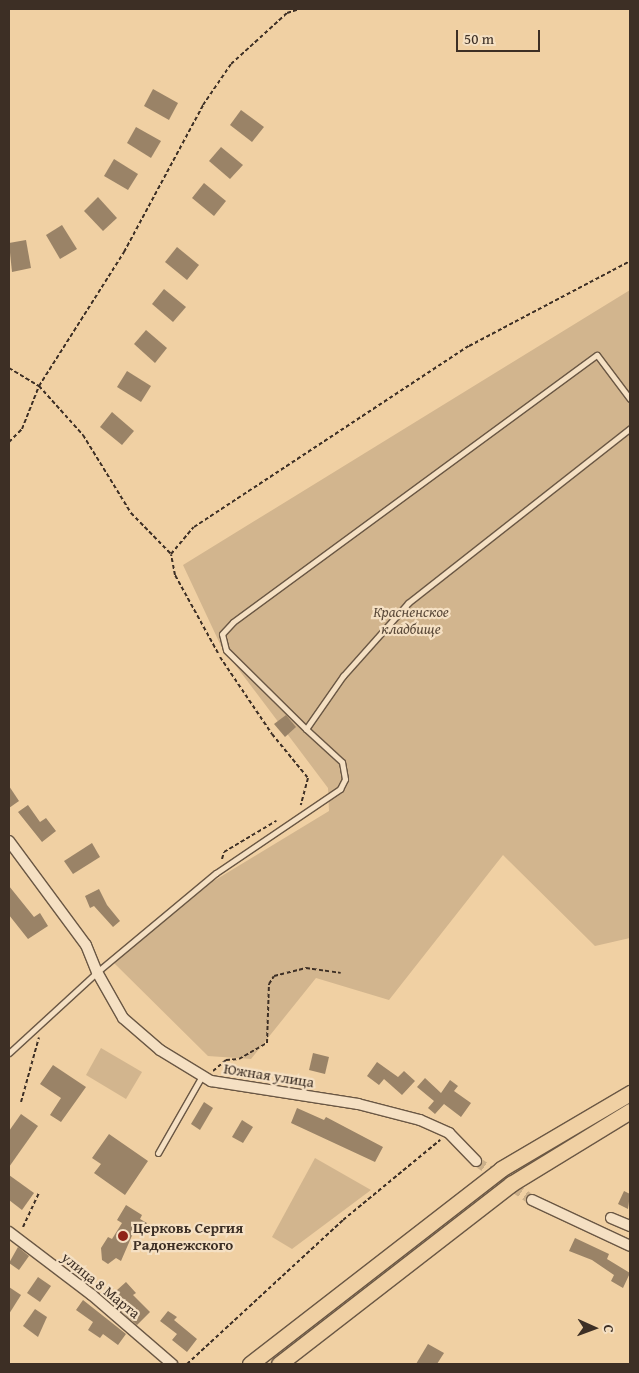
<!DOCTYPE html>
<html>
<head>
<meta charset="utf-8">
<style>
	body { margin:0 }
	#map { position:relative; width:639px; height:1373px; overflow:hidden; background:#f0d0a3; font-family:"Gentium Book Plus",serif }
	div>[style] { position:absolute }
	.green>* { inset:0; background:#d2b58e }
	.building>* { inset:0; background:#9a8367 }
	.street-tunnel>* { height:10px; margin-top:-5px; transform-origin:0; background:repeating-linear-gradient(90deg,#ccb08a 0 10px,transparent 0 15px) }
	.path>* { height:2px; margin-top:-1px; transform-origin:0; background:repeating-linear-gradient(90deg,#3d2f25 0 4px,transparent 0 6.5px) }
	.roads { filter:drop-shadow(1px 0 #6a5744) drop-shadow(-1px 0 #6a5744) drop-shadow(0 1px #6a5744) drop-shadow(0 -1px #6a5744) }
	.lane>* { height:5px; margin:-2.5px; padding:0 2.5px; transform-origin:2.5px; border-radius:2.5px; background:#f5e0c3 }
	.street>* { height:10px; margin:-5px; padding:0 5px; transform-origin:5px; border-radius:5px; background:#f5e0c3 }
	.primary>* { height:15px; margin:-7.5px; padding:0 7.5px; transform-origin:7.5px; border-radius:7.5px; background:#f0d0a3 }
	.dots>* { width:14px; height:14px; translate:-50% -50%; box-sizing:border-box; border:2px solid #f5e0c3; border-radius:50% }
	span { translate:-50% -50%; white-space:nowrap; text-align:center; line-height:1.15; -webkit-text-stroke:4.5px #f5e0c3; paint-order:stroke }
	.park-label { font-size:15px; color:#5b4a3a; font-style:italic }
	.street-label { font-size:15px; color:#3d2f25 }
	.poi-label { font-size:15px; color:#3d2f25; font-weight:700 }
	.left { translate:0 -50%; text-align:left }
	.frame { position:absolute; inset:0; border:10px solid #3d2f25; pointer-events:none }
	.north { position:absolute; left:569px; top:1303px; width:50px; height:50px; -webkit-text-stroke:4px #f5e0c3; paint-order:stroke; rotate:92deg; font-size:14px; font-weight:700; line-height:20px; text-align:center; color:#3d2f25 }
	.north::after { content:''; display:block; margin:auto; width:18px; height:22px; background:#3d2f25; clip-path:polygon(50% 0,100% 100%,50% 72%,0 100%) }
	.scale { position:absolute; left:456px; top:30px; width:84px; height:22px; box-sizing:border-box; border:2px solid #3d2f25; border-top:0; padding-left:6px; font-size:15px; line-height:18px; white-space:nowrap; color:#3d2f25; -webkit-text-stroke:4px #f5e0c3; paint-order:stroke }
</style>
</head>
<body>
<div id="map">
	<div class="green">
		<i style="clip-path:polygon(630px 290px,630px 938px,595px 946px,503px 855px,389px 1000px,316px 978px,251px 1059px,208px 1056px,114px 963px,212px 882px,329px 811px,328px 788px,221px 646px,183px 565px)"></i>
		<i style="clip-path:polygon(101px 1048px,142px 1072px,126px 1099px,86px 1075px)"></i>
		<i style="clip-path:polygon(315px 1158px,371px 1190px,292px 1249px,272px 1237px)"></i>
	</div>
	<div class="building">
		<i style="clip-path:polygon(153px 89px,178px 103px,169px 120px,144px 106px)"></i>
		<i style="clip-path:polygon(241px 110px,264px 127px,252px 142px,230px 125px)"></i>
		<i style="clip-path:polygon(136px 127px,161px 141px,151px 158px,127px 143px)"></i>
		<i style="clip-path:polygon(221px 147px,243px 165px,230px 179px,209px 161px)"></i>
		<i style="clip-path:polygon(114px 159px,138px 174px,128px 190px,104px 176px)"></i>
		<i style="clip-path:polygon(204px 183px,226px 201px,214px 216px,192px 198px)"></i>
		<i style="clip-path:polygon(98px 197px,117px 218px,103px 231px,84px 211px)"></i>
		<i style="clip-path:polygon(62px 225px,77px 249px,60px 259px,46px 235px)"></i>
		<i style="clip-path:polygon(26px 240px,31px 268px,12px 272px,9px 243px)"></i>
		<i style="clip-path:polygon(177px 247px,199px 265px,187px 280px,165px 262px)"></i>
		<i style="clip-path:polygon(164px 289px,186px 307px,173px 322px,152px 304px)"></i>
		<i style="clip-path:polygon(146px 330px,167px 348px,155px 363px,134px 344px)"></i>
		<i style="clip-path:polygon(127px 371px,151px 386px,141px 402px,117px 387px)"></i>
		<i style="clip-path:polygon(112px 412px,134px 431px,122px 445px,100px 427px)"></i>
		<i style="clip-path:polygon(286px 715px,296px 727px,285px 737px,274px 724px)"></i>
		<i style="clip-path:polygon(9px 786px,19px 801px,9px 808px)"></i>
		<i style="clip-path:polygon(28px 805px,40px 822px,46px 818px,56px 831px,42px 842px,18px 812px)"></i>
		<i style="clip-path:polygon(92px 843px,100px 857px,73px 874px,64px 861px)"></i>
		<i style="clip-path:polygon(9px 886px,34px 917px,40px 913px,48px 926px,28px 939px,9px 915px)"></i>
		<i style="clip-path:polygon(99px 889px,107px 905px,120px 921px,113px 927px,94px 906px,90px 908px,85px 896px)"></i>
		<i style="clip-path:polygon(313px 1053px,329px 1057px,325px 1074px,309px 1070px)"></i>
		<i style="clip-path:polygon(377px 1062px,398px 1077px,404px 1071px,415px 1081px,402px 1095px,384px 1079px,379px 1085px,367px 1076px)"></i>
		<i style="clip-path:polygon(53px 1065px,86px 1087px,61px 1122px,50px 1115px,61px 1098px,40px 1084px)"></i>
		<i style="clip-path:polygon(425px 1078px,441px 1093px,450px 1080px,458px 1086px,454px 1091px,471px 1103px,461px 1117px,444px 1104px,435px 1114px,428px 1108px,434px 1101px,417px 1087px)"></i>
		<i style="clip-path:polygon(204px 1102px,213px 1108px,200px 1130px,191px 1124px)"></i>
		<i style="clip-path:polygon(297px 1108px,324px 1120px,326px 1117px,383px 1147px,375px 1162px,291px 1123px)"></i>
		<i style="clip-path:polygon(21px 1114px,38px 1126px,9px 1167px,9px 1131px)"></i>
		<i style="clip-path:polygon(242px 1120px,253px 1127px,243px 1143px,232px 1137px)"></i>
		<i style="clip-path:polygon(109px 1134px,148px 1161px,125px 1195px,94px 1173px,101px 1164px,92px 1158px)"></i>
		<i style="clip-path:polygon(9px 1175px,34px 1193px,22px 1210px,9px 1200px)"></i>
		<i style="clip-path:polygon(624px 1191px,630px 1194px,628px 1209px,618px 1204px)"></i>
		<i style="clip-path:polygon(126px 1205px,142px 1215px,140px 1219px,147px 1223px,140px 1235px,134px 1231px,121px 1261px,116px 1258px,108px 1264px,102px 1260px,101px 1248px,108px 1237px,112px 1239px,122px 1223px,117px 1220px)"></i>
		<i style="clip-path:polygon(575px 1238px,609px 1254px,607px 1259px,630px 1273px,623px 1288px,611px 1281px,614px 1275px,592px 1260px,569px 1251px)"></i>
		<i style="clip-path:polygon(18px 1247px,29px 1256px,19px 1270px,9px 1263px)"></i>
		<i style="clip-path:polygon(38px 1277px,51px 1286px,40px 1302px,27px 1293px)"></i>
		<i style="clip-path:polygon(126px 1282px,136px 1293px,133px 1295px,150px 1312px,137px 1325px,107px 1299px)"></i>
		<i style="clip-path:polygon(9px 1287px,21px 1295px,9px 1314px)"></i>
		<i style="clip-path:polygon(83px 1300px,126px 1334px,118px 1345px,103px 1334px,100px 1338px,88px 1330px,93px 1322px,76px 1310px)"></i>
		<i style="clip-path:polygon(35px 1309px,47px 1317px,38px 1337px,23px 1326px)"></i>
		<i style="clip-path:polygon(168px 1311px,177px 1317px,174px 1320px,197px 1339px,187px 1352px,172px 1340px,177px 1334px,160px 1321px)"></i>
		<i style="clip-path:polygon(428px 1344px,444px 1353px,437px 1364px,416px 1364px)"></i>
	</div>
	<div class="street-tunnel">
		<i style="left:476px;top:1161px;width:68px;rotate:34.9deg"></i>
	</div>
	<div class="path">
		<i style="left:9px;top:368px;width:35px;rotate:31deg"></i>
		<i style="left:39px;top:386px;width:66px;rotate:48.1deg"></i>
		<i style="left:83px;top:435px;width:92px;rotate:58.4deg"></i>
		<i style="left:131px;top:513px;width:57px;rotate:45.7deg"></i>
		<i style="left:9px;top:442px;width:18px;rotate:-45deg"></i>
		<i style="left:22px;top:429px;width:46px;rotate:-68.4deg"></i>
		<i style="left:39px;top:386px;width:159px;rotate:-57.6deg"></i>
		<i style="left:124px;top:252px;width:167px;rotate:-61.7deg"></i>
		<i style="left:203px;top:105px;width:50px;rotate:-55.7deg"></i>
		<i style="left:231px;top:64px;width:76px;rotate:-42.3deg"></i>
		<i style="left:287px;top:13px;width:13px;rotate:-18deg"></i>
		<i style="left:218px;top:653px;width:89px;rotate:-118.9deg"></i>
		<i style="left:175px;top:575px;width:21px;rotate:-101deg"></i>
		<i style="left:171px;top:554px;width:35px;rotate:-50deg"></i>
		<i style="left:194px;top:527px;width:329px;rotate:-33.4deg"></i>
		<i style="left:469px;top:346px;width:182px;rotate:-27.8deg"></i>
		<i style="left:220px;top:657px;width:93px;rotate:56deg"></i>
		<i style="left:272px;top:734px;width:57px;rotate:50.7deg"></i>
		<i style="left:308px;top:778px;width:28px;rotate:105deg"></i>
		<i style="left:222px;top:859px;width:7px;rotate:-74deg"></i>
		<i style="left:224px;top:852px;width:61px;rotate:-30.8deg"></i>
		<i style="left:213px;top:1071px;width:17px;rotate:-40deg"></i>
		<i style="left:226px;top:1060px;width:13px;rotate:-4deg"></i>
		<i style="left:239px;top:1059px;width:32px;rotate:-30deg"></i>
		<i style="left:267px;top:1043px;width:59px;rotate:-88.1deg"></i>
		<i style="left:269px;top:984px;width:9px;rotate:-58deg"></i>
		<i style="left:274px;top:976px;width:33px;rotate:-14deg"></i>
		<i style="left:306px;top:968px;width:35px;rotate:8deg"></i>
		<i style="left:21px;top:1102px;width:67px;rotate:-74.5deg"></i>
		<i style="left:23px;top:1227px;width:38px;rotate:-65deg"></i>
		<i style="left:187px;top:1364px;width:212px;rotate:-42.7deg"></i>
		<i style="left:343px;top:1220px;width:126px;rotate:-39.5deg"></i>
	</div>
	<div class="roads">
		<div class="lane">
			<i style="left:306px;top:729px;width:112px;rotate:-135.4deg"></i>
			<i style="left:226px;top:650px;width:16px;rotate:-104deg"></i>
			<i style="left:222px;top:634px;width:16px;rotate:-47deg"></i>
			<i style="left:233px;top:622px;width:451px;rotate:-36.3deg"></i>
			<i style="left:597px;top:355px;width:55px;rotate:53.1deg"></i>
			<i style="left:9px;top:1053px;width:120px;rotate:-42.6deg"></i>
			<i style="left:97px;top:972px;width:155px;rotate:-39.8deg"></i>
			<i style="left:216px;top:873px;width:150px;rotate:-34.1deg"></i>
			<i style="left:340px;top:789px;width:11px;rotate:-63deg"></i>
			<i style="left:345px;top:779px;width:17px;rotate:-100deg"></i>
			<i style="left:342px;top:762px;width:49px;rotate:-137.5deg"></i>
			<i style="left:306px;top:729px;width:65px;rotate:-55.1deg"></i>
			<i style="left:343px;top:676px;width:98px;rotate:-48.3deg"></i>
			<i style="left:408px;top:603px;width:283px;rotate:-38.2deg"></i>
			<i style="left:158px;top:1153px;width:89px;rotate:-60.3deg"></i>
		</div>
		<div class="street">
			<i style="left:9px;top:841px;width:129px;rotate:53.5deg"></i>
			<i style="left:86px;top:945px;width:29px;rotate:68deg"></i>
			<i style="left:97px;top:972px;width:53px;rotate:60.5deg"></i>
			<i style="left:123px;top:1018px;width:49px;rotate:40.9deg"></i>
			<i style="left:160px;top:1050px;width:60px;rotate:31.3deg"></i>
			<i style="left:211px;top:1081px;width:149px;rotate:8.9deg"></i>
			<i style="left:358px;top:1104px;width:64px;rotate:14.5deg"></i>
			<i style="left:420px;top:1120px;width:32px;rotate:24deg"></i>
			<i style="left:449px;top:1133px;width:39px;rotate:46deg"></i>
			<i style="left:532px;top:1200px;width:108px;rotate:25.1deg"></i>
			<i style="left:611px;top:1218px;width:21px;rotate:23deg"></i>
			<i style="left:9px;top:1232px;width:104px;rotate:37.2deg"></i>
			<i style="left:92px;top:1295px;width:106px;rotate:40.8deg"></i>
		</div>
		<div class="primary">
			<i style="left:250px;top:1364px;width:318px;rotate:-37.8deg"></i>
			<i style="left:501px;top:1169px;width:150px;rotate:-30.5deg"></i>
			<i style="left:279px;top:1364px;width:294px;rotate:-37.8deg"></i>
			<i style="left:511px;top:1184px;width:140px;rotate:-31.5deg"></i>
		</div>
	</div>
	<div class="dots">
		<i style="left:123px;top:1236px;background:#8f2418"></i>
	</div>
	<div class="park-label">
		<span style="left:411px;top:620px">Красненское<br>кладбище</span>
	</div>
	<div class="street-label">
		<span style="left:269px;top:1075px;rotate:9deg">Южная улица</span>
		<span style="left:101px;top:1285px;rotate:39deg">улица 8 Марта</span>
	</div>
	<div class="poi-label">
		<span class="left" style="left:133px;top:1236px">Церковь Сергия<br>Радонежского</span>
	</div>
	<div class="frame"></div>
	<div class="north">С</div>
	<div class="scale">50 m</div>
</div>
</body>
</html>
